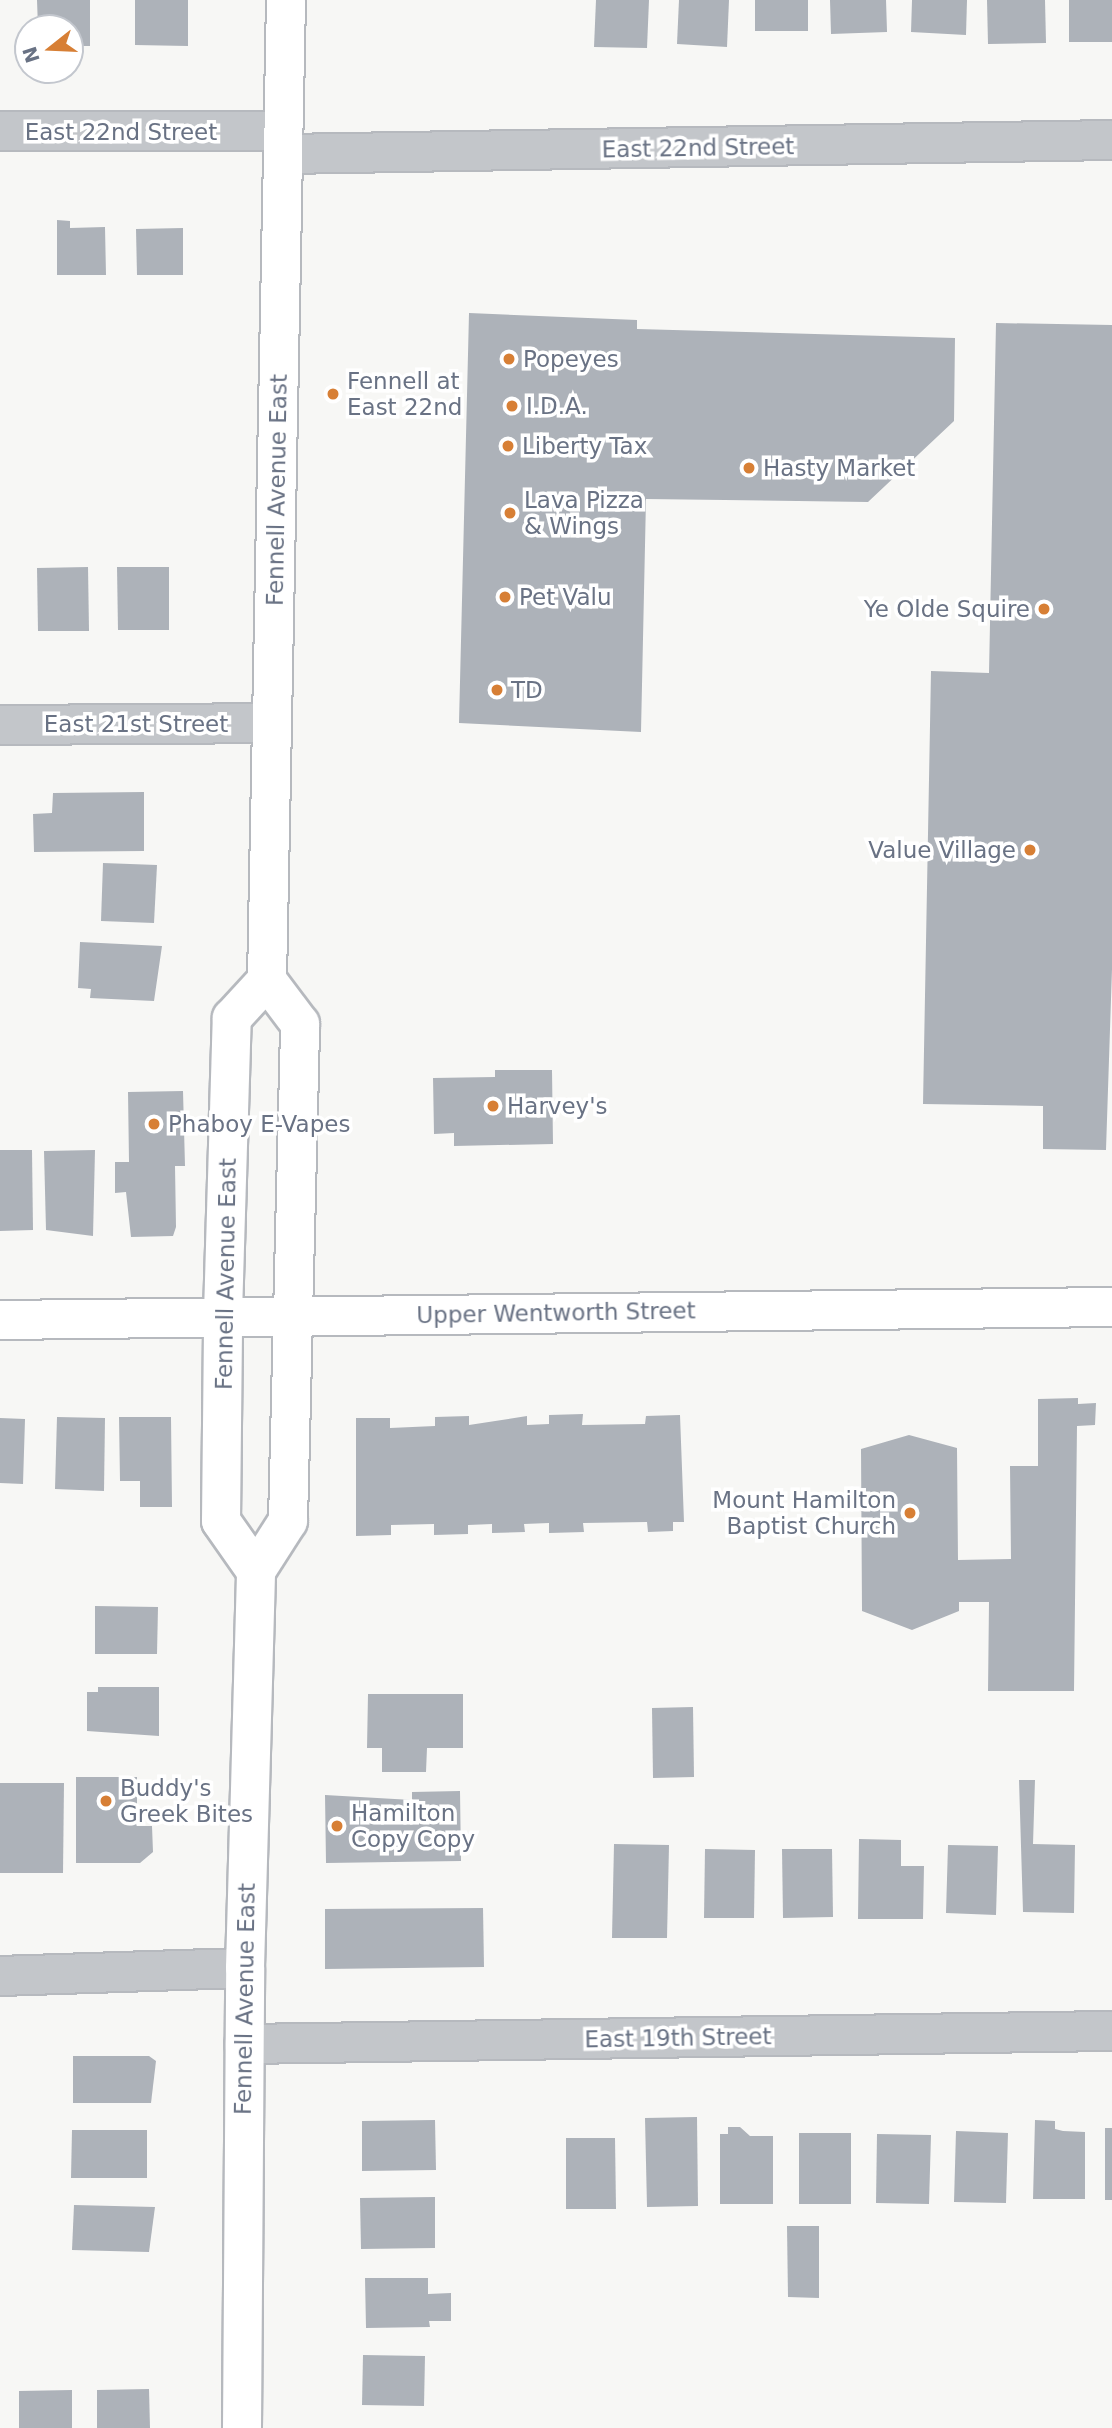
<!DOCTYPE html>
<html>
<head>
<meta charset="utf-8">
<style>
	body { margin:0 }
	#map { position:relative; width:1112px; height:2428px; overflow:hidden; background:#f7f7f5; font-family:"DejaVu Sans",sans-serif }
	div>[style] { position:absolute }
	.building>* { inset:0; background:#adb2b9 }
	.roads { filter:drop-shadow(2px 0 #b6b9be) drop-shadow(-2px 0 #b6b9be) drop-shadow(0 2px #b6b9be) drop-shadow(0 -2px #b6b9be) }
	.street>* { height:38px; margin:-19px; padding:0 19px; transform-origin:19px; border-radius:19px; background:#c3c6ca }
	.secondary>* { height:38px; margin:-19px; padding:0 19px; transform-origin:19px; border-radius:19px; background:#fff }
	.dots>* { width:19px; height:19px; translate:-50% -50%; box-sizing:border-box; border:4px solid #fff; border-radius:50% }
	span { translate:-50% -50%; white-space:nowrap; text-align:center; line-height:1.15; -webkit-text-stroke:7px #fff; paint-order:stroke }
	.street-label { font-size:23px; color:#697284 }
	.poi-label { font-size:23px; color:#697284 }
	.left { translate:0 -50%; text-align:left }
	.right { translate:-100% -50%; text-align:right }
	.north { position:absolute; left:14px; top:14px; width:70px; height:70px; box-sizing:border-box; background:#fff; border:2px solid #c3c7ce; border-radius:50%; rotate:252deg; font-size:19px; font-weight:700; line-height:28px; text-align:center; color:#697284 }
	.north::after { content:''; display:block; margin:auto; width:24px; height:32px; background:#d77f35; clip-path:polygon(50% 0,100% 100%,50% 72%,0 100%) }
</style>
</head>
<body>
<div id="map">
	<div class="building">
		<i style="clip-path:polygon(37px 0,90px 0,90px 46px,70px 46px,70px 28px,38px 28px)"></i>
		<i style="clip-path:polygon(135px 0,188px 0,188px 46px,135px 45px)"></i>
		<i style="clip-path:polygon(596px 0,649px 0,647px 48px,594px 47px)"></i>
		<i style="clip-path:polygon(679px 0,729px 0,727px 47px,677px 44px)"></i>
		<i style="clip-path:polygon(755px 0,808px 0,808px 31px,755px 31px)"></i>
		<i style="clip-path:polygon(830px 0,886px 0,887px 32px,831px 34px)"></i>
		<i style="clip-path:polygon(912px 0,967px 0,966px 35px,911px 32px)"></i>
		<i style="clip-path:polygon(987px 0,1045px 0,1046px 43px,988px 44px)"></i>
		<i style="clip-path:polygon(1069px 0,1112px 0,1112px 42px,1069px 42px)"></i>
		<i style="clip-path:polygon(57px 220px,70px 221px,70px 228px,105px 227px,106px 275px,57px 275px)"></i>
		<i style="clip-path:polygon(183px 228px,183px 275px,137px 275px,136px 229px)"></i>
		<i style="clip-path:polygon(469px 313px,637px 320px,637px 329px,955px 338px,954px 421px,868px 502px,646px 499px,641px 732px,459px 723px)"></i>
		<i style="clip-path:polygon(996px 323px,1112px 325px,1112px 969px,1106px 1150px,1043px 1149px,1043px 1106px,923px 1104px,931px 671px,989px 673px)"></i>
		<i style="clip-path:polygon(88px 567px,89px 631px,38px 631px,37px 568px)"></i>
		<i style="clip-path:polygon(117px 567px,169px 567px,169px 630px,118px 630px)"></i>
		<i style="clip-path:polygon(144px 792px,144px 851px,34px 852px,33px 814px,52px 813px,53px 793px)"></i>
		<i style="clip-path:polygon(103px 863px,157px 865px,154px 923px,101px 921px)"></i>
		<i style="clip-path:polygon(80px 942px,162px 946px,154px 1001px,90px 998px,91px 989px,78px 988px)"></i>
		<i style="clip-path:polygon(495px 1070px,552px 1070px,553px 1144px,454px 1146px,454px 1133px,434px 1134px,433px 1078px,495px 1077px)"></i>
		<i style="clip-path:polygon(183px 1091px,185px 1166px,175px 1166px,176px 1227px,173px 1236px,131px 1237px,126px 1192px,115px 1193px,115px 1162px,129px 1162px,128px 1092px)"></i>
		<i style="clip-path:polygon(0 1150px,32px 1150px,33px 1230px,0 1231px)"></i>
		<i style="clip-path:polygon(95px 1150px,93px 1236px,46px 1230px,44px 1151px)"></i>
		<i style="clip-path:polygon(1078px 1398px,1078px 1404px,1096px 1403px,1095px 1425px,1077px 1426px,1074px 1691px,988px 1691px,989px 1602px,959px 1602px,959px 1611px,912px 1630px,862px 1611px,861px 1449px,909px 1435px,957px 1448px,958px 1560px,1011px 1559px,1010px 1466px,1038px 1466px,1038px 1399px)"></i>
		<i style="clip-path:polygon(583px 1414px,582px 1425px,645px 1424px,646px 1416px,680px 1415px,684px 1522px,673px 1522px,673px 1531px,648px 1532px,647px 1522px,583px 1523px,584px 1532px,549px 1533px,549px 1523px,524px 1524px,525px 1532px,492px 1533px,492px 1524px,468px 1525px,468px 1534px,434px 1535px,434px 1524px,391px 1525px,391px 1535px,356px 1536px,356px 1418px,390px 1418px,390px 1428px,435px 1426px,435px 1417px,469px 1416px,469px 1425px,527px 1416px,527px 1425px,549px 1424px,549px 1415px)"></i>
		<i style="clip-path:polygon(57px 1417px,105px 1418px,104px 1491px,55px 1489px)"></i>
		<i style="clip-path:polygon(119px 1417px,171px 1417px,172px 1507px,140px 1507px,140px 1481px,120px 1481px)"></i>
		<i style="clip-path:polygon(0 1418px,25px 1419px,23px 1484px,0 1483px)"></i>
		<i style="clip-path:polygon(95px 1606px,158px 1607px,157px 1654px,95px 1654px)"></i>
		<i style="clip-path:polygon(98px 1687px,159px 1687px,159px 1736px,87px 1731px,87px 1692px,98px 1692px)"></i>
		<i style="clip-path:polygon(368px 1694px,463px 1694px,463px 1748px,427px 1748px,426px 1772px,382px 1772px,382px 1748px,367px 1748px)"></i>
		<i style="clip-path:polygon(693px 1707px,694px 1777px,653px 1778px,652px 1708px)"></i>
		<i style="clip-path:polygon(76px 1777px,137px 1777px,137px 1826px,152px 1826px,153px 1852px,140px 1863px,76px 1863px)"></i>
		<i style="clip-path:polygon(1019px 1780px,1035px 1780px,1033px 1844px,1075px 1845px,1074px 1913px,1023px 1912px)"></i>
		<i style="clip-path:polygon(0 1783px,64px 1783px,63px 1873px,0 1873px)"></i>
		<i style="clip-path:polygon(460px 1791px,461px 1861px,326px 1863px,325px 1795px,412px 1800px,412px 1792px)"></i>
		<i style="clip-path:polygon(859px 1839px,901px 1840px,901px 1866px,924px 1866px,923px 1919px,858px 1919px)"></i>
		<i style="clip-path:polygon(614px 1844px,669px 1845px,667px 1938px,612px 1938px)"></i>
		<i style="clip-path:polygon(948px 1845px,998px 1846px,996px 1915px,946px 1913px)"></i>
		<i style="clip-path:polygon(705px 1849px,755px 1850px,754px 1918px,704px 1918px)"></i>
		<i style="clip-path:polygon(782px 1849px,832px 1849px,833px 1917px,783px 1918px)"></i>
		<i style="clip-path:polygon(483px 1908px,484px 1967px,325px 1969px,325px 1909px)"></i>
		<i style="clip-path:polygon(73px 2056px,149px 2056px,156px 2061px,151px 2103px,73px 2103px)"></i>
		<i style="clip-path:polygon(697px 2117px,698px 2206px,647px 2207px,645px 2118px)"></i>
		<i style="clip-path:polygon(435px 2120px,436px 2170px,362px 2171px,362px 2121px)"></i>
		<i style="clip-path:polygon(1035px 2120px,1055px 2121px,1055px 2129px,1063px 2131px,1085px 2132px,1085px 2199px,1033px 2199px)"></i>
		<i style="clip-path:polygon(728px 2127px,740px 2127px,750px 2136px,773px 2136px,773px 2204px,720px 2204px,720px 2134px,728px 2134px)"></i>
		<i style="clip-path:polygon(1105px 2128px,1112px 2128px,1112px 2200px,1105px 2200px)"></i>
		<i style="clip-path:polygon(72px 2130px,147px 2130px,147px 2178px,71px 2178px)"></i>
		<i style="clip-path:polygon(956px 2131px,1008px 2133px,1006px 2203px,954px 2202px)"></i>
		<i style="clip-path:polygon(799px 2133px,851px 2133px,851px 2204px,799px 2204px)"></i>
		<i style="clip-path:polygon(877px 2134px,931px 2135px,929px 2204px,876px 2203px)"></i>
		<i style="clip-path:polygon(566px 2138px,615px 2138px,616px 2209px,566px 2209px)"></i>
		<i style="clip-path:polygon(435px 2197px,435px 2248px,361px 2249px,360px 2198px)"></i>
		<i style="clip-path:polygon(74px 2205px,155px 2207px,149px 2252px,72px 2250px)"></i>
		<i style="clip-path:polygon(787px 2226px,819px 2226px,819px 2298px,788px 2297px)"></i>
		<i style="clip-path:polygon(365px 2278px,428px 2278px,428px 2294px,451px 2293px,451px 2321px,429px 2321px,430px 2327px,366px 2328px)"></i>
		<i style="clip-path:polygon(363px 2355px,425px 2356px,424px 2406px,362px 2405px)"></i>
		<i style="clip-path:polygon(149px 2389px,150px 2428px,97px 2428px,97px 2390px)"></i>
		<i style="clip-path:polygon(72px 2390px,72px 2428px,19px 2428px,19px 2391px)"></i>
	</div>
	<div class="roads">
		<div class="street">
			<i style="left:0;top:131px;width:283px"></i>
			<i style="left:285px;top:154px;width:827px;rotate:-0.97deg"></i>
			<i style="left:0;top:725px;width:272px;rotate:-0.4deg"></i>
			<i style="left:0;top:1976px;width:245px;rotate:-1.9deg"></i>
			<i style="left:244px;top:2044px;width:868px;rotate:-0.86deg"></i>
		</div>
		<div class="secondary">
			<i style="left:0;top:1320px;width:1112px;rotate:-0.67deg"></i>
			<i style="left:256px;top:1571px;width:61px;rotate:-125deg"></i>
			<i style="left:221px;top:1521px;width:207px;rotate:-89.4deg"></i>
			<i style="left:223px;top:1314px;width:296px;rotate:-88.3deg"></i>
			<i style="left:232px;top:1018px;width:52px;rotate:-47.4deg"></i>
			<i style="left:242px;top:2428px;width:460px;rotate:-89.6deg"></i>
			<i style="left:245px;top:1968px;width:397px;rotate:-88.4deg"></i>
			<i style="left:256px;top:1571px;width:59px;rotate:-57.4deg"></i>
			<i style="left:288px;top:1521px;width:497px;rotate:-88.6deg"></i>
			<i style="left:300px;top:1024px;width:55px;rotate:-126.9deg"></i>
			<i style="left:267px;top:980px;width:980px;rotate:-88.89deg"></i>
		</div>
	</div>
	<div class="dots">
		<i style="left:509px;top:359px;background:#d77f35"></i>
		<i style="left:333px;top:394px;background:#d77f35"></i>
		<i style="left:512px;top:406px;background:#d77f35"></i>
		<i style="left:508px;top:446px;background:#d77f35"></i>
		<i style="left:749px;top:468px;background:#d77f35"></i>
		<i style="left:510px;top:513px;background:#d77f35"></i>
		<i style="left:505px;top:597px;background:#d77f35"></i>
		<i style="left:1044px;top:609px;background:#d77f35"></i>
		<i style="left:497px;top:690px;background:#d77f35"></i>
		<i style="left:1030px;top:850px;background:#d77f35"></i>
		<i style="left:493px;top:1106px;background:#d77f35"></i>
		<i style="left:154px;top:1124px;background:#d77f35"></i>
		<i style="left:910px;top:1513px;background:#d77f35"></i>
		<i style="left:106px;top:1801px;background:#d77f35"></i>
		<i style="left:337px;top:1826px;background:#d77f35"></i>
	</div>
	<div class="street-label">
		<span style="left:121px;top:132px">East 22nd Street</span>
		<span style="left:698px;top:148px;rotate:-1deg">East 22nd Street</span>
		<span style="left:277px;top:490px;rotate:-89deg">Fennell Avenue East</span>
		<span style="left:136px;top:724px">East 21st Street</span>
		<span style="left:226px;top:1274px;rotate:-89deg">Fennell Avenue East</span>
		<span style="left:556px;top:1313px;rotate:-1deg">Upper Wentworth Street</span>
		<span style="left:245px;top:1999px;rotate:-89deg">Fennell Avenue East</span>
		<span style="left:678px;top:2038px;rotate:-1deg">East 19th Street</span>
	</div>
	<div class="poi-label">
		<span class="left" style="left:523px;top:359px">Popeyes</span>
		<span class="left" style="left:347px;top:394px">Fennell at<br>East 22nd</span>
		<span class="left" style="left:526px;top:406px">I.D.A.</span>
		<span class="left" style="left:522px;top:446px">Liberty Tax</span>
		<span class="left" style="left:763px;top:468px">Hasty Market</span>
		<span class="left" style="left:524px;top:513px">Lava Pizza<br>&amp; Wings</span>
		<span class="left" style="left:519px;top:597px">Pet Valu</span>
		<span class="right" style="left:1030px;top:609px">Ye Olde Squire</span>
		<span class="left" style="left:511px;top:690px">TD</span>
		<span class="right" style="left:1016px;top:850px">Value Village</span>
		<span class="left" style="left:507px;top:1106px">Harvey's</span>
		<span class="left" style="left:168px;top:1124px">Phaboy E-Vapes</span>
		<span class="right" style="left:896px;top:1513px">Mount Hamilton<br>Baptist Church</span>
		<span class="left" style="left:120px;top:1801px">Buddy's<br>Greek Bites</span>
		<span class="left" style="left:351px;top:1826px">Hamilton<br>Copy Copy</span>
	</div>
	<div class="north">N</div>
</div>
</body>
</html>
